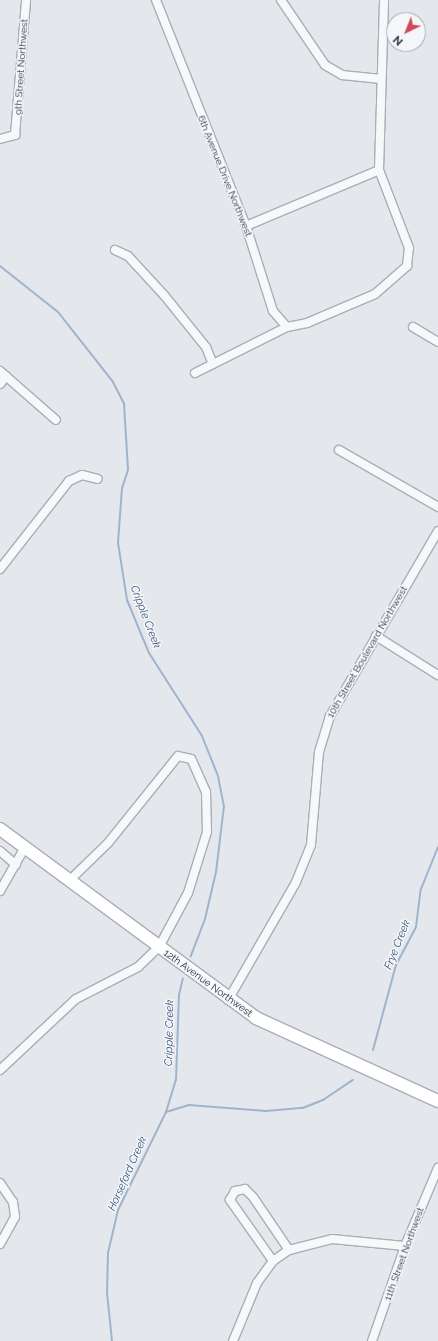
<!DOCTYPE html>
<html>
<head>
<meta charset="utf-8">
<style>
	body { margin:0 }
	#map { position:relative; width:438px; height:1341px; overflow:hidden; background:#e4e7ec; font-family:Raleway,sans-serif }
	div>[style] { position:absolute }
	.stream>* { height:2px; margin:-1px; padding:0 1px; transform-origin:1px; border-radius:1px; background:#9fb4cc }
	.roads { filter:drop-shadow(1px 0 #a9aeb7) drop-shadow(-1px 0 #a9aeb7) drop-shadow(0 1px #a9aeb7) drop-shadow(0 -1px #a9aeb7) }
	.street>* { height:8px; margin:-4px; padding:0 4px; transform-origin:4px; border-radius:4px; background:#f7f8fa }
	.secondary>* { height:12px; margin:-6px; padding:0 6px; transform-origin:6px; border-radius:6px; background:#fff }
	span { translate:-50% -50%; white-space:nowrap; text-align:center; line-height:1.15; -webkit-text-stroke:3px #f4f6f9; paint-order:stroke }
	.street-label { font-size:10px; color:#2b3445 }
	.water-label { font-size:11px; color:#34527a; font-style:italic }
	.north { position:absolute; left:386px; top:12px; width:40px; height:40px; box-sizing:border-box; background:#f4f6f9; border:1px solid #a4a8b1; border-radius:50%; rotate:223deg; font-size:11px; font-weight:700; line-height:16px; text-align:center; color:#2b3445 }
	.north::after { content:''; display:block; margin:auto; width:14px; height:18px; background:#d1495b; clip-path:polygon(50% 0,100% 100%,50% 72%,0 100%) }
</style>
</head>
<body>
<div id="map">
	<div class="stream">
		<i style="left:0;top:266px;width:74px;rotate:38.4deg"></i>
		<i style="left:58px;top:312px;width:89px;rotate:51.8deg"></i>
		<i style="left:113px;top:382px;width:25px;rotate:63deg"></i>
		<i style="left:124px;top:404px;width:66px;rotate:86.5deg"></i>
		<i style="left:128px;top:470px;width:19px;rotate:108deg"></i>
		<i style="left:122px;top:488px;width:55px;rotate:94.2deg"></i>
		<i style="left:118px;top:543px;width:58px;rotate:81deg"></i>
		<i style="left:127px;top:600px;width:57px;rotate:67.5deg"></i>
		<i style="left:149px;top:653px;width:98px;rotate:57.4deg"></i>
		<i style="left:202px;top:736px;width:43px;rotate:68.2deg"></i>
		<i style="left:218px;top:776px;width:31px;rotate:79deg"></i>
		<i style="left:224px;top:806px;width:66px;rotate:96.9deg"></i>
		<i style="left:216px;top:872px;width:48px;rotate:103.2deg"></i>
		<i style="left:205px;top:919px;width:40px;rotate:111deg"></i>
		<i style="left:373px;top:1050px;width:88px;rotate:-74.9deg"></i>
		<i style="left:396px;top:965px;width:43px;rotate:-62.2deg"></i>
		<i style="left:416px;top:927px;width:38px;rotate:-83deg"></i>
		<i style="left:421px;top:889px;width:45px;rotate:-68deg"></i>
		<i style="left:166px;top:1112px;width:24px;rotate:-17deg"></i>
		<i style="left:189px;top:1105px;width:77px;rotate:4.5deg"></i>
		<i style="left:266px;top:1111px;width:37px;rotate:-5deg"></i>
		<i style="left:303px;top:1108px;width:22px;rotate:-22deg"></i>
		<i style="left:323px;top:1100px;width:36px;rotate:-34deg"></i>
		<i style="left:112px;top:1341px;width:48px;rotate:-95.9deg"></i>
		<i style="left:107px;top:1293px;width:40px;rotate:-88.6deg"></i>
		<i style="left:108px;top:1253px;width:44px;rotate:-76.9deg"></i>
		<i style="left:118px;top:1210px;width:109px;rotate:-63.9deg"></i>
		<i style="left:166px;top:1112px;width:34px;rotate:-73deg"></i>
		<i style="left:176px;top:1080px;width:85px;rotate:-88deg"></i>
		<i style="left:179px;top:995px;width:17px;rotate:-77deg"></i>
	</div>
	<div class="roads">
		<div class="street">
			<i style="left:156px;top:0;width:243px;rotate:68.3deg"></i>
			<i style="left:246px;top:226px;width:89px;rotate:72.4deg"></i>
			<i style="left:273px;top:311px;width:21px;rotate:49deg"></i>
			<i style="left:281px;top:0;width:78px;rotate:55.9deg"></i>
			<i style="left:325px;top:65px;width:20px;rotate:30deg"></i>
			<i style="left:342px;top:75px;width:39px;rotate:6deg"></i>
			<i style="left:0;top:139px;width:16px;rotate:-15deg"></i>
			<i style="left:15px;top:135px;width:135px;rotate:-85.3deg"></i>
			<i style="left:246px;top:226px;width:144px;rotate:-22.8deg"></i>
			<i style="left:115px;top:250px;width:14px;rotate:25deg"></i>
			<i style="left:128px;top:256px;width:53px;rotate:47.3deg"></i>
			<i style="left:164px;top:295px;width:67px;rotate:51.1deg"></i>
			<i style="left:206px;top:347px;width:18px;rotate:68deg"></i>
			<i style="left:413px;top:327px;width:29px;rotate:31deg"></i>
			<i style="left:0;top:371px;width:74px;rotate:41.2deg"></i>
			<i style="left:195px;top:373px;width:103px;rotate:-26.6deg"></i>
			<i style="left:287px;top:327px;width:20px;rotate:-11deg"></i>
			<i style="left:307px;top:323px;width:74px;rotate:-23.1deg"></i>
			<i style="left:375px;top:294px;width:43px;rotate:-41.2deg"></i>
			<i style="left:407px;top:266px;width:18px;rotate:-84deg"></i>
			<i style="left:409px;top:248px;width:84px;rotate:-111deg"></i>
			<i style="left:379px;top:170px;width:170px;rotate:-88.3deg"></i>
			<i style="left:0;top:384px;width:10px;rotate:-53deg"></i>
			<i style="left:339px;top:450px;width:114px;rotate:29.9deg"></i>
			<i style="left:0;top:569px;width:112px;rotate:-51.9deg"></i>
			<i style="left:69px;top:481px;width:14px;rotate:-25deg"></i>
			<i style="left:82px;top:475px;width:16px;rotate:14deg"></i>
			<i style="left:376px;top:636px;width:73px;rotate:32.2deg"></i>
			<i style="left:0;top:851px;width:21px;rotate:41deg"></i>
			<i style="left:0;top:891px;width:51px;rotate:-60.4deg"></i>
			<i style="left:228px;top:1000px;width:136px;rotate:-60deg"></i>
			<i style="left:296px;top:882px;width:40px;rotate:-68deg"></i>
			<i style="left:311px;top:845px;width:93px;rotate:-85.1deg"></i>
			<i style="left:319px;top:752px;width:38px;rotate:-73deg"></i>
			<i style="left:330px;top:716px;width:214px;rotate:-59.7deg"></i>
			<i style="left:0;top:1070px;width:104px;rotate:-43.1deg"></i>
			<i style="left:76px;top:999px;width:70px;rotate:-27.3deg"></i>
			<i style="left:138px;top:967px;width:29px;rotate:-44deg"></i>
			<i style="left:159px;top:947px;width:61px;rotate:-61.8deg"></i>
			<i style="left:188px;top:893px;width:64px;rotate:-72.7deg"></i>
			<i style="left:207px;top:832px;width:40px;rotate:-91.4deg"></i>
			<i style="left:206px;top:792px;width:36px;rotate:-114deg"></i>
			<i style="left:191px;top:759px;width:13px;rotate:-167deg"></i>
			<i style="left:178px;top:756px;width:112px;rotate:128.8deg"></i>
			<i style="left:108px;top:843px;width:54px;rotate:135.7deg"></i>
			<i style="left:0;top:1183px;width:23px;rotate:56deg"></i>
			<i style="left:13px;top:1202px;width:15px;rotate:82deg"></i>
			<i style="left:15px;top:1217px;width:31px;rotate:119deg"></i>
			<i style="left:273px;top:1261px;width:75px;rotate:-125.2deg"></i>
			<i style="left:230px;top:1200px;width:10px;rotate:-61deg"></i>
			<i style="left:235px;top:1191px;width:10px;rotate:-11deg"></i>
			<i style="left:245px;top:1189px;width:11px;rotate:45deg"></i>
			<i style="left:253px;top:1197px;width:64px;rotate:55.8deg"></i>
			<i style="left:233px;top:1341px;width:63px;rotate:-67.5deg"></i>
			<i style="left:257px;top:1283px;width:27px;rotate:-54deg"></i>
			<i style="left:273px;top:1261px;width:19px;rotate:-35deg"></i>
			<i style="left:289px;top:1250px;width:44px;rotate:-14.3deg"></i>
			<i style="left:332px;top:1239px;width:73px;rotate:5.5deg"></i>
			<i style="left:372px;top:1341px;width:101px;rotate:-70.8deg"></i>
			<i style="left:405px;top:1246px;width:85px;rotate:-67.1deg"></i>
		</div>
		<div class="secondary">
			<i style="left:0;top:829px;width:318px;rotate:36.4deg"></i>
			<i style="left:256px;top:1018px;width:200px;rotate:24.5deg"></i>
		</div>
	</div>
	<div class="street-label">
		<span style="left:21px;top:67px;rotate:-86deg">9th Street Northwest</span>
		<span style="left:225px;top:176px;rotate:68deg">6th Avenue Drive Northwest</span>
		<span style="left:367px;top:652px;rotate:-60deg">10th Street Boulevard Northwest</span>
		<span style="left:208px;top:983px;rotate:36deg">12th Avenue Northwest</span>
		<span style="left:404px;top:1254px;rotate:-70deg">11th Street Northwest</span>
	</div>
	<div class="water-label">
		<span style="left:145px;top:617px;rotate:69deg">Cripple Creek</span>
		<span style="left:398px;top:945px;rotate:-68deg">Frye Creek</span>
		<span style="left:170px;top:1033px;rotate:-89deg">Cripple Creek</span>
		<span style="left:128px;top:1174px;rotate:-66deg">Horseford Creek</span>
	</div>
	<div class="north">N</div>
</div>
</body>
</html>
